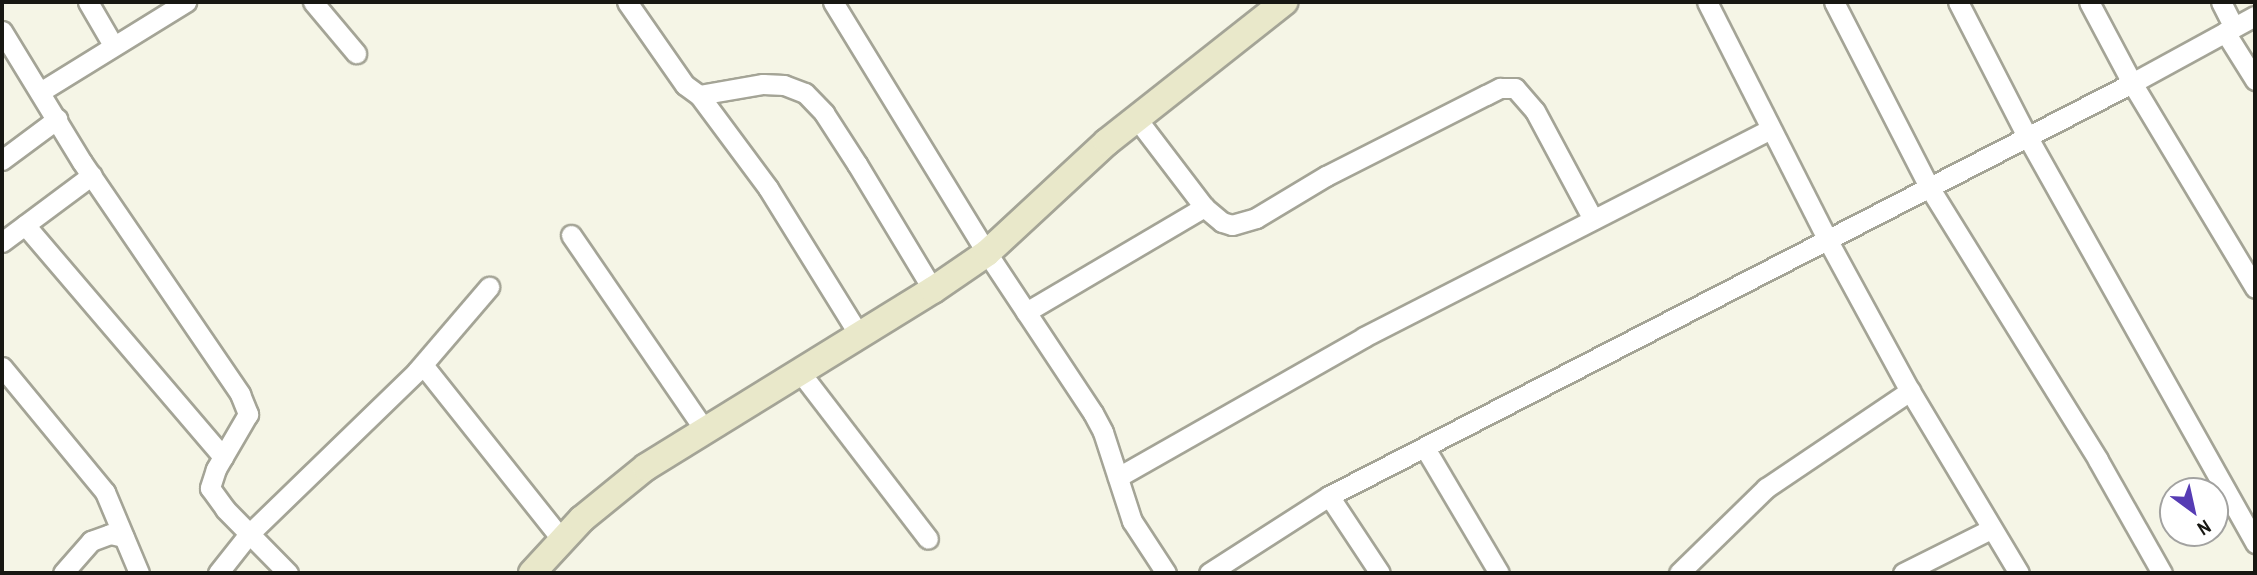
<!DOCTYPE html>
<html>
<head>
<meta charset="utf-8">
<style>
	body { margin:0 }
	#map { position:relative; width:2257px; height:575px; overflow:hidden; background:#f5f5e6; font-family:"Archivo Narrow",sans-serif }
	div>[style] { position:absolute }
	.roads { filter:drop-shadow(2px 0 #a4a496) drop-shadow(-2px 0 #a4a496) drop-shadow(0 2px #a4a496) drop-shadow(0 -2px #a4a496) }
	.street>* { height:19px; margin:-9.5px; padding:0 9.5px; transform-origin:9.5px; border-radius:9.5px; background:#fff }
	.secondary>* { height:26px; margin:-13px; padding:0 13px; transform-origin:13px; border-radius:13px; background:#e9e8ca }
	span { translate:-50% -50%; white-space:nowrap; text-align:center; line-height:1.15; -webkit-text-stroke:5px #fff; paint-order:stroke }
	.frame { position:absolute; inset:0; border:4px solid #171712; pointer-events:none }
	.north { position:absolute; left:2159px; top:477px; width:70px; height:70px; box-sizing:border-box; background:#fff; border:2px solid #a2a2a0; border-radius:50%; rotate:147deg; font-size:19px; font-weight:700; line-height:28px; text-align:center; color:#171712 }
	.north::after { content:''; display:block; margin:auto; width:24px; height:32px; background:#563cb4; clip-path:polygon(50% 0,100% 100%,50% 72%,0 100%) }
</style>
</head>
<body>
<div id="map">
	<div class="roads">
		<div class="street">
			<i style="left:88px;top:2px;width:50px;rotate:59.8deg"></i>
			<i style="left:313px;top:2px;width:67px;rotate:49.9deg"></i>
			<i style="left:627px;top:2px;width:101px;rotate:55.1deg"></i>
			<i style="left:685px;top:85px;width:17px;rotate:36deg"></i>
			<i style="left:699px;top:95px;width:65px;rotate:-9.8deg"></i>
			<i style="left:763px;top:84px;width:21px;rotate:3deg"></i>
			<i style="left:784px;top:85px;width:22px;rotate:21deg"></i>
			<i style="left:805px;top:93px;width:28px;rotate:46deg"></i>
			<i style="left:824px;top:113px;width:61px;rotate:57.1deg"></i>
			<i style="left:857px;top:164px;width:147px;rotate:58.9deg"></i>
			<i style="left:833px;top:2px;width:294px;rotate:58.5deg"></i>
			<i style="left:987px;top:253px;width:192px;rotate:56.5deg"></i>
			<i style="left:1093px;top:413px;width:21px;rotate:62deg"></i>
			<i style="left:1103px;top:432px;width:94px;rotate:72deg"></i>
			<i style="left:1132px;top:521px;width:62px;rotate:56.8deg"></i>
			<i style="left:1707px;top:2px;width:266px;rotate:63.1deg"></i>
			<i style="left:1827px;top:239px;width:173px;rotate:61.4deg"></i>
			<i style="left:1910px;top:391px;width:212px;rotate:59.1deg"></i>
			<i style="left:1834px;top:2px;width:208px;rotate:62.8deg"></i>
			<i style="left:1929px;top:187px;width:321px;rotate:58.2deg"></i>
			<i style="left:2098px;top:460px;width:130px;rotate:60.5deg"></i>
			<i style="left:1958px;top:2px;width:151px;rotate:62.8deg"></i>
			<i style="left:2027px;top:136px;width:467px;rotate:60.7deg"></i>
			<i style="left:2089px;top:2px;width:92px;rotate:62deg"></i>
			<i style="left:2132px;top:83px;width:239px;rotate:59deg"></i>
			<i style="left:2221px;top:2px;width:28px;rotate:63deg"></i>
			<i style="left:2px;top:31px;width:153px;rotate:58.6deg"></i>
			<i style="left:82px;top:162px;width:281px;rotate:55.7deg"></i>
			<i style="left:240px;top:394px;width:22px;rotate:68deg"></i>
			<i style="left:248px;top:414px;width:64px;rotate:120.2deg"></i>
			<i style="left:216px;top:469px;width:20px;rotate:108deg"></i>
			<i style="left:210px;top:488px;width:26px;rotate:54deg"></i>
			<i style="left:225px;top:509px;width:90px;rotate:45.5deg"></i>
			<i style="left:2225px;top:32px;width:57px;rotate:58deg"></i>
			<i style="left:40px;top:92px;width:172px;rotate:-31.7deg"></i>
			<i style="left:699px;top:95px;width:116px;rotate:53.4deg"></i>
			<i style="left:768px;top:188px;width:173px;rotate:58.2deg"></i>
			<i style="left:1137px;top:119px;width:111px;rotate:52.7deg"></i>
			<i style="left:1204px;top:207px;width:23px;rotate:40deg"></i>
			<i style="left:1222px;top:222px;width:10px;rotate:17deg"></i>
			<i style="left:1232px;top:225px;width:25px;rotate:-16deg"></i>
			<i style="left:1256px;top:218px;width:82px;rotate:-31deg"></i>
			<i style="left:1326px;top:176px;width:179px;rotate:-26.9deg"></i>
			<i style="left:1486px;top:95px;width:16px;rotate:-27deg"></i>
			<i style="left:1500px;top:88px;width:15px"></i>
			<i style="left:1515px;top:88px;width:30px;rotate:49deg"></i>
			<i style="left:1535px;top:111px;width:123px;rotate:61.8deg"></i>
			<i style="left:2px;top:160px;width:69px;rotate:-36.7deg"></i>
			<i style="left:25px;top:225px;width:305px;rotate:49.5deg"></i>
			<i style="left:571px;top:235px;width:235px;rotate:55.6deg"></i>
			<i style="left:2px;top:242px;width:112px;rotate:-36.7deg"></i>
			<i style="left:1026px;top:312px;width:207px;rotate:-30.5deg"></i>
			<i style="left:423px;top:365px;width:223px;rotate:51.5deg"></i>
			<i style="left:2px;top:367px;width:162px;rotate:50.5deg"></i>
			<i style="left:105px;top:492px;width:88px;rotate:67.2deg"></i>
			<i style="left:800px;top:372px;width:210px;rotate:52.5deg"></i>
			<i style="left:1425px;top:448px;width:145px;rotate:59.4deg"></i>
			<i style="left:1118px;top:477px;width:283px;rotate:-29.6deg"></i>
			<i style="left:1364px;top:337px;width:456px;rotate:-27.1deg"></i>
			<i style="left:1329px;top:496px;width:92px;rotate:56.5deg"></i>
			<i style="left:63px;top:573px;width:43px;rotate:-48.8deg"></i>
			<i style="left:91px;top:541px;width:20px;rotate:-20deg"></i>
			<i style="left:110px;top:534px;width:14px;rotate:12deg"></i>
			<i style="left:218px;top:573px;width:48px;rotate:-51.7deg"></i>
			<i style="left:248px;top:535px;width:235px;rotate:-44.1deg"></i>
			<i style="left:417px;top:371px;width:111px;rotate:-49.4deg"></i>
			<i style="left:1209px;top:573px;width:143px;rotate:-32.7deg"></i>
			<i style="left:1329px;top:496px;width:903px;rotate:-27.22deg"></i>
			<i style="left:2132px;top:83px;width:140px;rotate:-28.6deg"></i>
			<i style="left:1679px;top:573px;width:122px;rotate:-44.3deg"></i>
			<i style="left:1766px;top:488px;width:174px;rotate:-34deg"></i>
			<i style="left:1903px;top:573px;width:98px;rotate:-26.6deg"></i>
		</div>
		<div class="secondary">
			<i style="left:532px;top:573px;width:74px;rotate:-47.2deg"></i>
			<i style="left:582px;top:519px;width:82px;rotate:-39.1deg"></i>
			<i style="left:646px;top:467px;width:337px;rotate:-31.7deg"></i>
			<i style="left:933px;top:290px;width:65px;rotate:-34.4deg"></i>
			<i style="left:987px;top:253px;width:163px;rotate:-42.8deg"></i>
			<i style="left:1107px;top:142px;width:226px;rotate:-38.3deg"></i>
		</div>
	</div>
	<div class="frame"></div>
	<div class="north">N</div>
</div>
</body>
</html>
